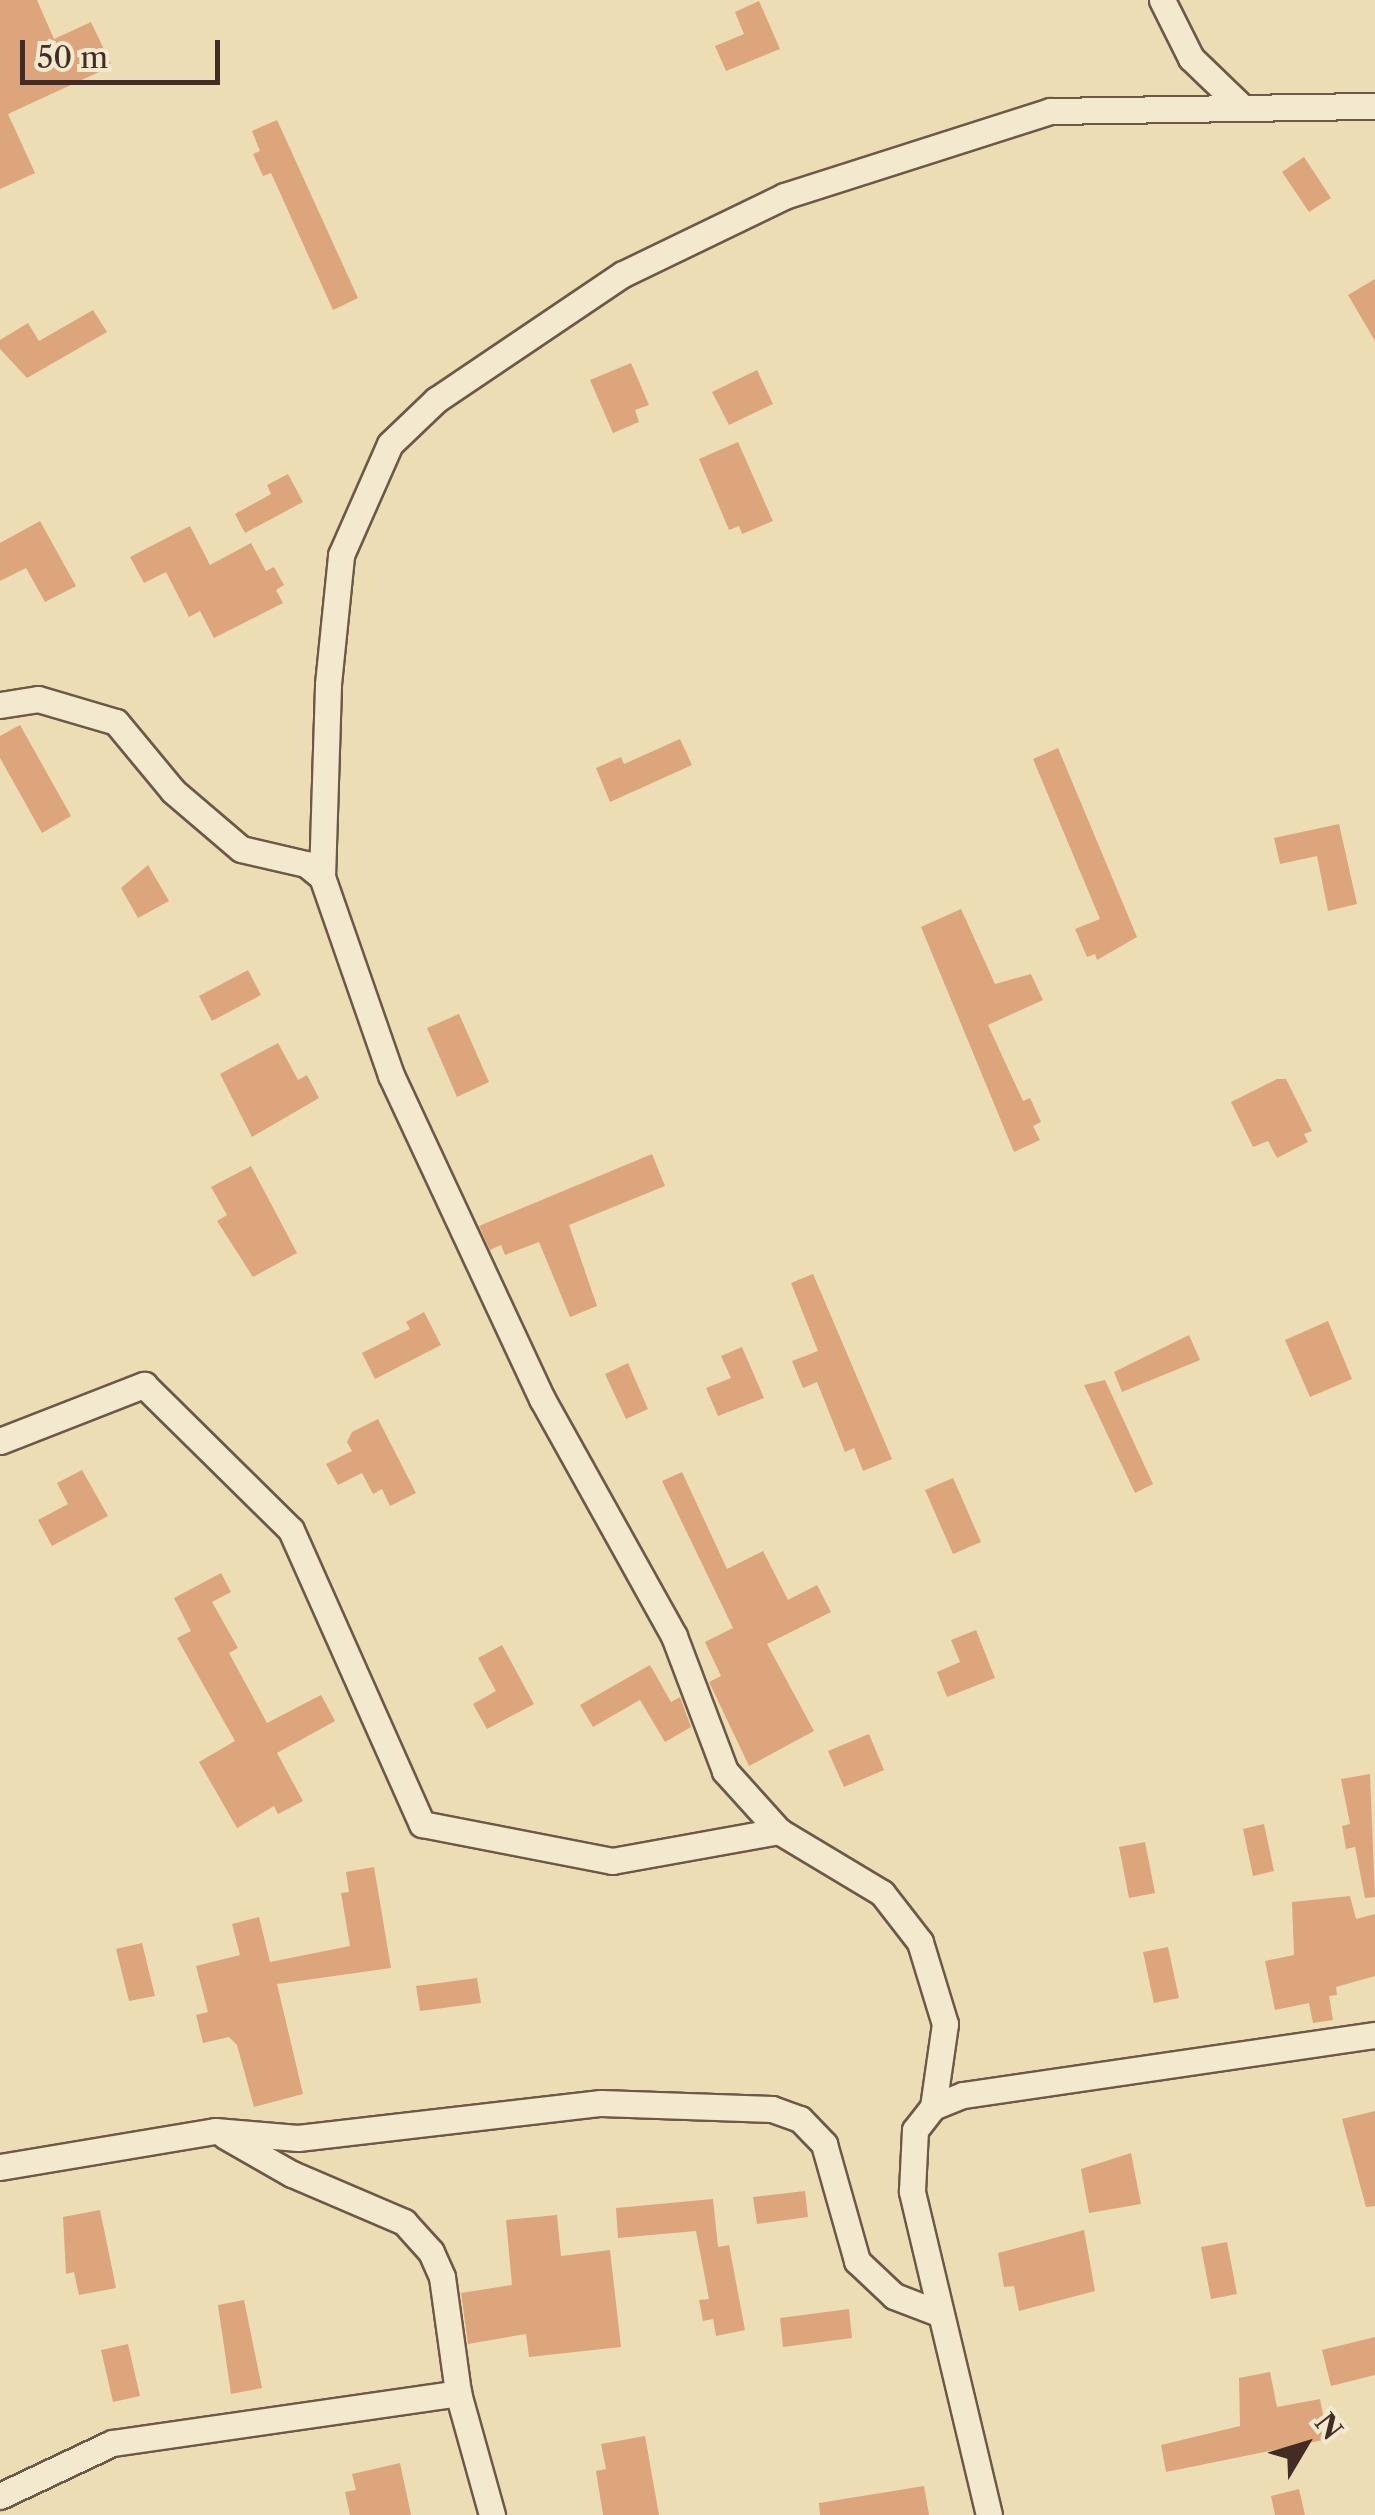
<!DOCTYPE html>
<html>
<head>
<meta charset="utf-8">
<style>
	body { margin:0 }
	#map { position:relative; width:1375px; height:2515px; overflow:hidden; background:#edddb5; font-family:"Libre Caslon Text",serif }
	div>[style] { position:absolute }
	.building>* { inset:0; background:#dda57c }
	.roads { filter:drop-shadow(2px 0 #6e5848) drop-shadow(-2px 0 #6e5848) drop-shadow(0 2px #6e5848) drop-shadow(0 -2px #6e5848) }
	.street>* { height:25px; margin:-12.5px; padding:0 12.5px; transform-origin:12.5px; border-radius:12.5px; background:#f3e9cf }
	span { translate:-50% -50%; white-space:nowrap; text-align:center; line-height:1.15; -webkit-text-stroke:10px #f3e9cf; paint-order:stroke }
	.north { position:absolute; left:1255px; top:2395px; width:100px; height:100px; -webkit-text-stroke:8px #f3e9cf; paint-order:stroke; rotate:52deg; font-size:28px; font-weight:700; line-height:40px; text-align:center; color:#442c24 }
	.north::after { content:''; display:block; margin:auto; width:35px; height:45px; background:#442c24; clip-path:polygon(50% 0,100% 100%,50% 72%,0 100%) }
	.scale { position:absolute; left:20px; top:40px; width:200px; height:45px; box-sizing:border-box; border:5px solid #442c24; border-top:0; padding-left:12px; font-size:30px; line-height:35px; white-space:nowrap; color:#442c24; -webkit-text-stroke:8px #f3e9cf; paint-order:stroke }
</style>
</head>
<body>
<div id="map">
	<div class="building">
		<i style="clip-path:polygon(0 0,37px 0,54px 39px,91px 22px,112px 66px,8px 114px,35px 173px,0 189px)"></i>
		<i style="clip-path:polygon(759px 1px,780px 49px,726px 71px,715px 46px,744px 34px,735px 12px)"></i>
		<i style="clip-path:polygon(277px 120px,358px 298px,333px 310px,271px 173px,263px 176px,253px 154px,260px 151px,252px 131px)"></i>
		<i style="clip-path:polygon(1304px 157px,1331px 198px,1309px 212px,1282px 172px)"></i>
		<i style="clip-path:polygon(1375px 279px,1375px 341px,1348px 295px)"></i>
		<i style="clip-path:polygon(93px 310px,107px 332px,27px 378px,0 349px,0 340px,28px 323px,39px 341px)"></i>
		<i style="clip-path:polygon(631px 363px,649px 405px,635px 410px,639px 422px,613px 433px,590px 380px)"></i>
		<i style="clip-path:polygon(757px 370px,773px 404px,729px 425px,712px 392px)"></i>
		<i style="clip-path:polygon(738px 442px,773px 521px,742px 534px,739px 526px,729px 530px,699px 459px)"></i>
		<i style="clip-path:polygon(288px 474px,303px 502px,245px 533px,235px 514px,271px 494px,267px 485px)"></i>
		<i style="clip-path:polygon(40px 521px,76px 586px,45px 602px,26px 568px,0 581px,0 543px)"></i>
		<i style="clip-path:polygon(190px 526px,210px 565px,251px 543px,266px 571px,274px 567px,284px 585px,276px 590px,283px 603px,214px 638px,200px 611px,189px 617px,166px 572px,144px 583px,130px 557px)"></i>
		<i style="clip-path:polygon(20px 725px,71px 816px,42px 833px,0 758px,0 736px)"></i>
		<i style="clip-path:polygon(680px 739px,692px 765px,610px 802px,596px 768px,621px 757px,624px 764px)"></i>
		<i style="clip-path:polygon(1058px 748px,1137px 937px,1097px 960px,1095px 954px,1087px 957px,1075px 929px,1100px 919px,1033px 759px)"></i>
		<i style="clip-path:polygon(1339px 824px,1357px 904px,1328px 911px,1317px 856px,1280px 864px,1274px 838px)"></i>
		<i style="clip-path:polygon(148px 865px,169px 901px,138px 918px,121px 888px)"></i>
		<i style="clip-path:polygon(961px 909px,995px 984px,1031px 974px,1043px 1000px,988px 1025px,1023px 1101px,1030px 1098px,1041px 1122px,1033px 1126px,1040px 1140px,1014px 1152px,921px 927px)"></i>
		<i style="clip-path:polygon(248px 970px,261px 995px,212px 1021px,199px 996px)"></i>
		<i style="clip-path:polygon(459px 1014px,489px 1082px,457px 1097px,427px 1028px)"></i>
		<i style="clip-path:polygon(278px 1043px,298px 1080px,307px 1075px,319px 1098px,252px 1137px,220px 1074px)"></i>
		<i style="clip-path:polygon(1277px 1079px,1286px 1079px,1312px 1131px,1304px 1134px,1308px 1142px,1277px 1158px,1268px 1141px,1253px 1147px,1231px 1102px)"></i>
		<i style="clip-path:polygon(652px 1154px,665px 1186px,569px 1225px,597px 1306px,570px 1317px,539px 1242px,505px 1255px,501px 1245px,490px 1250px,479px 1226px)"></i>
		<i style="clip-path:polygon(251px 1166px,297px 1253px,253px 1277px,217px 1221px,227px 1215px,211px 1187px)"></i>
		<i style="clip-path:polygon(813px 1274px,892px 1459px,863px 1471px,854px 1448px,845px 1452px,817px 1382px,803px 1388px,792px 1361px,818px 1351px,791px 1283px)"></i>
		<i style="clip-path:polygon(424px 1312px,441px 1345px,375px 1379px,362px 1353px,410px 1329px,406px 1322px)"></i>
		<i style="clip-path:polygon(1328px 1321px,1352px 1379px,1310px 1397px,1285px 1340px)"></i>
		<i style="clip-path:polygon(1189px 1335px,1200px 1360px,1122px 1392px,1114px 1372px)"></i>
		<i style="clip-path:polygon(742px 1347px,764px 1398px,718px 1416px,706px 1388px,731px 1378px,721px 1356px)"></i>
		<i style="clip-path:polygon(628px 1363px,648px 1409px,626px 1419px,605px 1374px)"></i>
		<i style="clip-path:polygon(1105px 1380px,1153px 1484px,1135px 1493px,1084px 1385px)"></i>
		<i style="clip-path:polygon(378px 1419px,416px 1493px,390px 1506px,382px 1489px,373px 1494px,362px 1473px,338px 1485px,326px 1464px,352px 1451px,347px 1442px,352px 1432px)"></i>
		<i style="clip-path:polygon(82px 1470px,108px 1516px,52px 1546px,38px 1520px,68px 1504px,57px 1483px)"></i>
		<i style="clip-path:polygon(682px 1472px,727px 1569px,763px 1551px,788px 1600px,817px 1585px,831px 1612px,767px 1644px,814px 1731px,749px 1766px,709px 1682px,721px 1676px,705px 1642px,733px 1628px,662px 1481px)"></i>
		<i style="clip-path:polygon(953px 1478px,981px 1542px,953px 1554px,925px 1490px)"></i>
		<i style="clip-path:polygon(221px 1573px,231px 1592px,212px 1602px,238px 1648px,229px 1653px,267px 1723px,321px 1695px,335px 1721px,277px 1753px,303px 1801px,278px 1814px,274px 1806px,237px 1828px,199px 1762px,235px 1741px,177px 1638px,191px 1631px,174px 1598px)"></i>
		<i style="clip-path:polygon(976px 1630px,995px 1678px,947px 1697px,937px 1672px,960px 1662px,951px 1640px)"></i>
		<i style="clip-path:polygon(502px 1645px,534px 1704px,487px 1729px,473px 1704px,496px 1691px,478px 1658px)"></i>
		<i style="clip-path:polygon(650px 1665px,671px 1702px,680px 1697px,691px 1727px,665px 1742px,640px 1700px,593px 1727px,580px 1705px)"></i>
		<i style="clip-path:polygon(869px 1734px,884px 1770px,844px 1787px,828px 1751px)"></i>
		<i style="clip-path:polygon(1370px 1774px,1375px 1897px,1365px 1898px,1355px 1847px,1346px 1849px,1342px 1826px,1350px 1824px,1341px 1779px)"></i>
		<i style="clip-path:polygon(1264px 1824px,1274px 1871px,1253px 1876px,1243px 1829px)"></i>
		<i style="clip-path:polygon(1145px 1842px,1155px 1893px,1129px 1898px,1119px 1847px)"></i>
		<i style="clip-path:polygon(374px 1867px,391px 1968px,277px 1984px,303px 2094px,254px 2107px,237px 2045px,229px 2037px,203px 2043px,196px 2015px,208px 2012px,196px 1966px,240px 1955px,232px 1924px,259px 1917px,270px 1962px,350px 1946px,341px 1893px,349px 1892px,346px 1872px)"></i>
		<i style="clip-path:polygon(1350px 1896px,1356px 1919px,1375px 1914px,1375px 1976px,1336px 1987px,1337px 1995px,1329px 1996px,1333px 2020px,1313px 2023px,1309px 2003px,1275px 2010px,1265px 1961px,1294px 1955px,1292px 1902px)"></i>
		<i style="clip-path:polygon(142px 1943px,155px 1996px,129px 2001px,116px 1949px)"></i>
		<i style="clip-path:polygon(1168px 1947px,1179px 1998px,1154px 2003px,1143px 1952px)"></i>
		<i style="clip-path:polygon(477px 1978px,481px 2003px,420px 2011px,416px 1986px)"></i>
		<i style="clip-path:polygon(1375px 2111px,1375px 2206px,1366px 2207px,1342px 2119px)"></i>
		<i style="clip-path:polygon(1131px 2153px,1141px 2204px,1089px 2213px,1081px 2169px)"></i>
		<i style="clip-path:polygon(805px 2191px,808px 2217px,757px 2224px,753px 2197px)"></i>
		<i style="clip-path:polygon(713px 2199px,718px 2247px,729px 2245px,745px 2330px,716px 2336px,713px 2319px,703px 2321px,699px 2300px,709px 2299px,696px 2231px,618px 2238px,616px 2208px)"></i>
		<i style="clip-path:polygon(100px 2210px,116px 2288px,79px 2295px,74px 2272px,66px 2274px,63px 2217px)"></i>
		<i style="clip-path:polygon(557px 2215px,561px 2256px,610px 2250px,621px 2347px,529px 2357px,526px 2334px,468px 2344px,461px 2293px,512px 2285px,506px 2220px)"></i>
		<i style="clip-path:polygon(1084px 2230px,1095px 2291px,1019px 2311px,1014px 2286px,1004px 2287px,998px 2253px)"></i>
		<i style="clip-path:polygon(1227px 2242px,1237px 2294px,1211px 2299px,1201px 2247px)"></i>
		<i style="clip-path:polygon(244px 2300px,262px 2388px,231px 2394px,218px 2305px)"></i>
		<i style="clip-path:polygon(849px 2309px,852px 2338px,783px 2347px,780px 2318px)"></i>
		<i style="clip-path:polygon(1375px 2337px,1375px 2375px,1331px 2386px,1322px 2350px)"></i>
		<i style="clip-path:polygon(128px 2344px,140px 2396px,113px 2402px,101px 2350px)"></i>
		<i style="clip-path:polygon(1270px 2372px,1277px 2407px,1320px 2399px,1328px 2439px,1166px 2472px,1161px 2445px,1240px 2426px,1239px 2378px)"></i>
		<i style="clip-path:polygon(645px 2436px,659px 2515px,603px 2515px,596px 2471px,606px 2469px,601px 2444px)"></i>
		<i style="clip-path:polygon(400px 2463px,411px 2515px,350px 2515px,345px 2492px,356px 2490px,352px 2474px)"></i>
		<i style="clip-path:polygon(924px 2486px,929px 2515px,820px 2515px,819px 2503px)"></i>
		<i style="clip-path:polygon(1299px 2489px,1305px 2515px,1275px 2515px,1271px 2496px)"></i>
	</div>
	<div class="roads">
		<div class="street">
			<i style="left:1162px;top:0;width:65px;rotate:63.4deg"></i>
			<i style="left:1191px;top:58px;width:72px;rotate:43.9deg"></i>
			<i style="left:0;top:705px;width:38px;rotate:-9deg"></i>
			<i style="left:38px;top:699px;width:81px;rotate:16.4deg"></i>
			<i style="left:116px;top:722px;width:89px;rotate:50.4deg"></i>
			<i style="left:173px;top:791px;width:89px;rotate:40.5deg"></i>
			<i style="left:241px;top:849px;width:67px;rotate:13deg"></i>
			<i style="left:306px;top:864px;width:21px;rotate:39deg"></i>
			<i style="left:0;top:1441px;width:155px;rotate:-21.3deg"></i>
			<i style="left:144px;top:1385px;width:206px;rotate:44.6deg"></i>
			<i style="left:291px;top:1530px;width:322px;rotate:66deg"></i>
			<i style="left:422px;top:1824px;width:194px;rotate:11deg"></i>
			<i style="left:612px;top:1861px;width:170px;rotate:-10.2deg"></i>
			<i style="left:933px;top:2107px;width:84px;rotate:-81.8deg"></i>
			<i style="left:945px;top:2024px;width:86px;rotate:-107deg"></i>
			<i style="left:920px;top:1942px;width:62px;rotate:-127.8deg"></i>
			<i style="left:882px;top:1893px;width:120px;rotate:-149deg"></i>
			<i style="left:779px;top:1831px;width:81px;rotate:-132deg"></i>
			<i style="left:725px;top:1771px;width:144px;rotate:-110.7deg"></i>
			<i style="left:674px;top:1636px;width:271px;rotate:-119.1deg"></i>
			<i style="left:542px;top:1399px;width:357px;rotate:-115deg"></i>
			<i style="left:391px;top:1075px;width:210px;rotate:-109.2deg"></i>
			<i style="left:322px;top:877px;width:193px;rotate:-88.2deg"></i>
			<i style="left:328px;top:684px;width:130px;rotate:-84.2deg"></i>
			<i style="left:341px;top:555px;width:121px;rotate:-66.2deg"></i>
			<i style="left:390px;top:444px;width:64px;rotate:-43.7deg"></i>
			<i style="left:436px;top:400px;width:225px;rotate:-34deg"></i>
			<i style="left:623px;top:274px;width:179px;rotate:-25.8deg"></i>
			<i style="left:784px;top:196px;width:279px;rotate:-17.7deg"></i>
			<i style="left:1050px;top:111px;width:325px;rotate:-0.9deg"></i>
			<i style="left:225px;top:2136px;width:77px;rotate:29.6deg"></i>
			<i style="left:292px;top:2174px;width:122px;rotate:23.2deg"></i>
			<i style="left:404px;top:2222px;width:40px;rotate:48deg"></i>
			<i style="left:431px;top:2252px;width:27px;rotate:66deg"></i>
			<i style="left:442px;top:2277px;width:117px;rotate:82.1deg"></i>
			<i style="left:458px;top:2393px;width:127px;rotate:74.4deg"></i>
			<i style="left:0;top:2167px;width:218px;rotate:-9.5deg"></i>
			<i style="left:215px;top:2131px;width:83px;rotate:4.8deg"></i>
			<i style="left:298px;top:2138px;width:305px;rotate:-6.6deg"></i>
			<i style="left:601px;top:2103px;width:171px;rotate:2deg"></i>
			<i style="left:772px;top:2109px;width:30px;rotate:20deg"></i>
			<i style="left:800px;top:2119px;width:35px;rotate:46deg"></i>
			<i style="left:824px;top:2144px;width:122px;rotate:74.2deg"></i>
			<i style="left:857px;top:2261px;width:51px;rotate:43.4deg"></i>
			<i style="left:894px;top:2296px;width:47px;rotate:21.1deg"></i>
			<i style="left:0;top:2496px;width:124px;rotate:-25.3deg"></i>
			<i style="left:112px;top:2443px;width:350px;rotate:-8.2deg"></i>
			<i style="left:989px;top:2515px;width:333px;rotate:-103.4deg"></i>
			<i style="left:912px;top:2191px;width:61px;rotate:-87.2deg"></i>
			<i style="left:915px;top:2130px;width:29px;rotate:-52deg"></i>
			<i style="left:933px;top:2107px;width:32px;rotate:-22deg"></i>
			<i style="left:963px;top:2095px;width:416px;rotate:-8.3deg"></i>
		</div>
	</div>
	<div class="north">N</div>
	<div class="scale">50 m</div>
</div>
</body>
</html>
